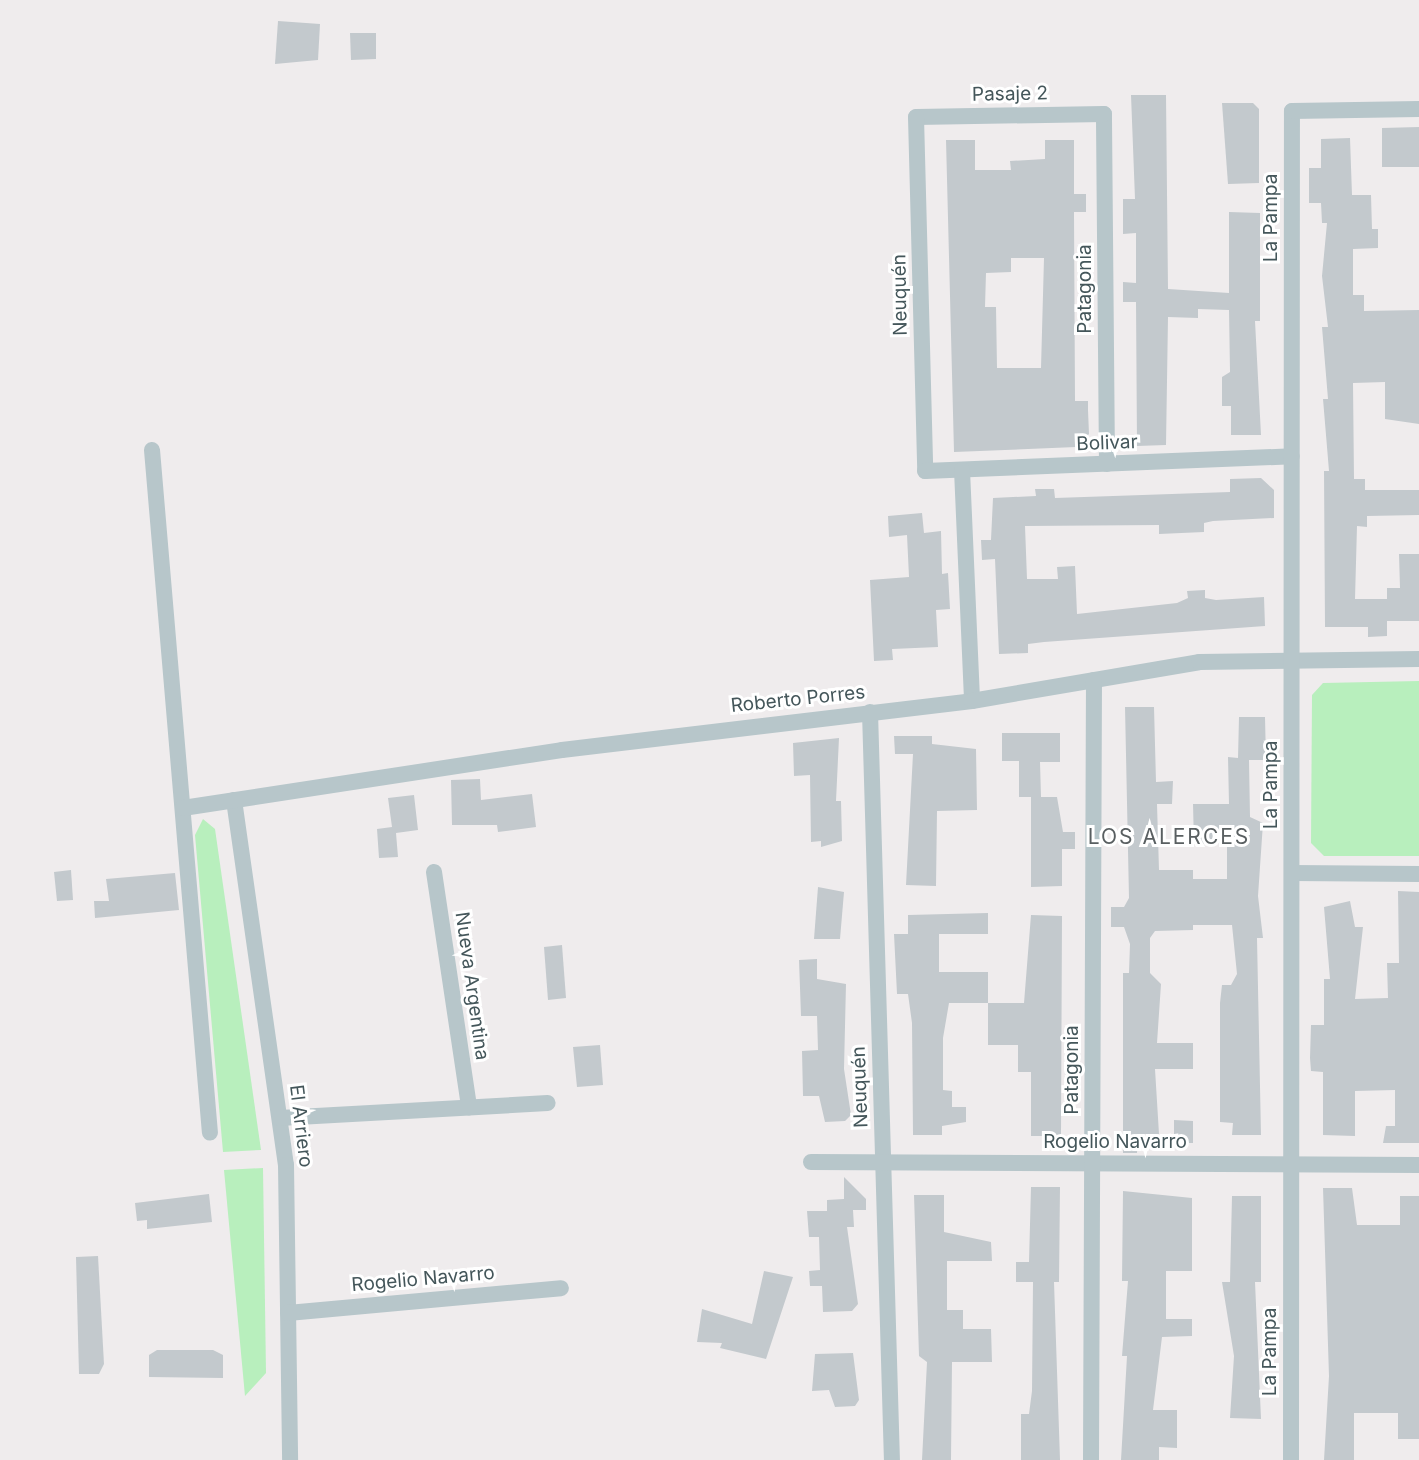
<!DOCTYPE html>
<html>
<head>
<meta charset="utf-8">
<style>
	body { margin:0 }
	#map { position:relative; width:1419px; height:1460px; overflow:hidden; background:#efeced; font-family:Inter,sans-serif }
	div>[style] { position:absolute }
	.green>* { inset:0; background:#b8efbd }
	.building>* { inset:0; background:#c3c9cd }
	.minor>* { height:16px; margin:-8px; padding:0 8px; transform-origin:8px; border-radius:8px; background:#b7c6ca }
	span { translate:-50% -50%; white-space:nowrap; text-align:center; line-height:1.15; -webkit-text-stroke:6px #fff; paint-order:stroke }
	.street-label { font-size:19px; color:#44565a }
	.neighbourhood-label { font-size:21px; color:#595f61; letter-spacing:2px }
</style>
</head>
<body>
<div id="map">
	<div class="green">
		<i style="clip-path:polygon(1419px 681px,1419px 856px,1324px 856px,1311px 843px,1312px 695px,1323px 683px)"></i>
		<i style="clip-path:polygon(203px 819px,215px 829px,261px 1150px,223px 1152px,195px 835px)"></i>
		<i style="clip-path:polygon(263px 1168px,266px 1373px,245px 1396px,224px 1170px)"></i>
	</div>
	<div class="building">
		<i style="clip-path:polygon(278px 21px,320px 24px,318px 60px,275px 64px)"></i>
		<i style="clip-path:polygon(350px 33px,376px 33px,376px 59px,351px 60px)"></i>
		<i style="clip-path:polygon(1131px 95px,1166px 95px,1168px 289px,1229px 293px,1229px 212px,1260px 213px,1260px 321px,1255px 321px,1261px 435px,1231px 435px,1231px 406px,1222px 406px,1222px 377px,1230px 372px,1229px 310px,1198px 309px,1198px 318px,1168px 317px,1166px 445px,1137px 446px,1136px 302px,1123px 302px,1123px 282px,1136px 283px,1136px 233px,1123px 234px,1123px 199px,1135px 199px)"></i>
		<i style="clip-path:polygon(1222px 103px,1253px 103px,1259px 109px,1259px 183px,1228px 184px)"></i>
		<i style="clip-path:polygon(1419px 127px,1419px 167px,1382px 167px,1382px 128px)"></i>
		<i style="clip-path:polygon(1350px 138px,1352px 195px,1371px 195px,1372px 229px,1378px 229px,1378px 248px,1353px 249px,1353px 295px,1364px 295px,1364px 311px,1419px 310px,1419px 424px,1385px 419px,1385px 382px,1353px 383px,1354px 479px,1365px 479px,1365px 490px,1419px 490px,1419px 515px,1367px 516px,1367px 527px,1357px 526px,1355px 599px,1387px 599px,1387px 588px,1400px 588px,1399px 554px,1419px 554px,1419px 621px,1387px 621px,1387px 636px,1368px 637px,1368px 627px,1325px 627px,1324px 471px,1329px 471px,1323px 399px,1328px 399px,1322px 327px,1328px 327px,1322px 276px,1327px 223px,1322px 223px,1321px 203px,1309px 203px,1309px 168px,1321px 168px,1321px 139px)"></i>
		<i style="clip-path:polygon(evenodd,946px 140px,975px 140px,975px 170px,1011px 170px,1010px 161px,1045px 159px,1045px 140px,1074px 140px,1074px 194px,1086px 194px,1086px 212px,1074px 212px,1075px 401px,1088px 401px,1088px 410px,1089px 434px,1076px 447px,954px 452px,946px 140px,1011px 258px,1044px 258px,1041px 368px,997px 368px,996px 307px,985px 307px,986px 273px,1011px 272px,1011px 258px)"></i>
		<i style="clip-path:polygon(1261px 478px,1274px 490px,1274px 518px,1213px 521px,1204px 523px,1204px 532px,1159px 534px,1159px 525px,1025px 526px,1027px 579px,1058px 579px,1057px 567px,1075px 566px,1077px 614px,1177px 603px,1188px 598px,1187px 591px,1205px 590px,1205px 598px,1216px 600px,1264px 597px,1265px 626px,1044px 642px,1028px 644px,1028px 653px,999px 654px,995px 559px,982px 560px,981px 540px,991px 540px,993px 498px,1036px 496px,1035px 489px,1054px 489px,1055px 498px,1230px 492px,1230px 479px)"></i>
		<i style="clip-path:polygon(922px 513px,924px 533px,941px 531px,942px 574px,948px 573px,950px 609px,936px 610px,938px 647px,892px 649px,893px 660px,874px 661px,870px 580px,909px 577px,907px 535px,889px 537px,888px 516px)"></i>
		<i style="clip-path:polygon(1125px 707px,1154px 707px,1156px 782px,1173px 781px,1172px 804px,1157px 804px,1159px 870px,1193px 870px,1193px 879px,1227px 879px,1227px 843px,1194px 844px,1193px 804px,1229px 804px,1228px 757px,1238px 758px,1239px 717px,1265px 717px,1266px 760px,1249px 760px,1250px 817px,1263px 823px,1258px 896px,1263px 938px,1257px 938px,1261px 1135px,1232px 1135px,1233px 1123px,1220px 1122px,1220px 1003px,1222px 985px,1231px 985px,1237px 974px,1232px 925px,1193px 925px,1193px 930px,1155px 931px,1150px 938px,1150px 973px,1161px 984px,1157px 1043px,1193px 1043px,1193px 1069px,1155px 1069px,1159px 1134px,1138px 1134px,1137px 1153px,1123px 1153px,1123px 973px,1129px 973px,1130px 944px,1124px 927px,1111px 927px,1111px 907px,1124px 907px,1129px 898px)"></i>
		<i style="clip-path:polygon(1002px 733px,1060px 733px,1060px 762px,1040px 762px,1041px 797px,1057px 797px,1063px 832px,1075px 832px,1075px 849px,1062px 849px,1062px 886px,1031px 887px,1031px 797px,1019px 797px,1019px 761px,1002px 761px)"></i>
		<i style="clip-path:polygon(894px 736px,932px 736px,932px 744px,976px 749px,977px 810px,937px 811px,936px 886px,906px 885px,913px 754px,895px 754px)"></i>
		<i style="clip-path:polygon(839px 738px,836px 801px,841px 801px,842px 841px,821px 847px,821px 841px,811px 842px,810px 775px,794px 776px,793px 743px)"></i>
		<i style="clip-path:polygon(480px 779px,481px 800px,532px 794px,536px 827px,498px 832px,497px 825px,452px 825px,451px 780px)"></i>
		<i style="clip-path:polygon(414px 795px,418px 830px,396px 833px,398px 857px,379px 858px,377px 829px,392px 827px,388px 798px)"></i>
		<i style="clip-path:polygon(71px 870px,73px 900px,57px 901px,54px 872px)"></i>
		<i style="clip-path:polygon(175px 873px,179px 910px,95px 918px,94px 901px,109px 901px,106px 879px)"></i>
		<i style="clip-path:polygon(818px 887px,844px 892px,840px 939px,814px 939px)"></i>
		<i style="clip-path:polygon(1398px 891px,1419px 892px,1419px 1143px,1383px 1143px,1386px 1126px,1395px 1126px,1395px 1090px,1355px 1091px,1355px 1136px,1323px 1135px,1323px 1072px,1311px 1071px,1310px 1058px,1311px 1025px,1324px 1025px,1324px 979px,1330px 979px,1324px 907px,1350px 901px,1355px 927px,1363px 927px,1355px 999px,1388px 998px,1387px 963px,1399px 963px)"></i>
		<i style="clip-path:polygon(988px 913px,988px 934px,939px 934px,939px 972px,988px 972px,988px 1003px,949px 1003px,943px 1038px,943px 1090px,952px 1091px,952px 1107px,966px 1107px,966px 1122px,942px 1126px,942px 1135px,913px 1135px,912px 1023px,908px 994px,897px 994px,894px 934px,908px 934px,908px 915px)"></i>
		<i style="clip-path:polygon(1031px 915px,1062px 916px,1061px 1136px,1031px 1136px,1031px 1072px,1018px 1072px,1018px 1045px,988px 1045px,988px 1003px,1024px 1003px)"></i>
		<i style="clip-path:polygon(562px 945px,566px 998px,548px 1000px,544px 947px)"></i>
		<i style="clip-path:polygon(817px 959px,817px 979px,846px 984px,844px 1069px,851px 1115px,845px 1121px,825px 1122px,819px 1096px,803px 1096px,802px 1051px,818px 1050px,817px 1016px,801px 1016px,799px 960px)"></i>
		<i style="clip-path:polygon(600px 1045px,603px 1085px,577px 1087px,573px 1047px)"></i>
		<i style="clip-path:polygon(1174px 1120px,1193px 1121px,1193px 1143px,1174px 1143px)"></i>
		<i style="clip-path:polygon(844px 1177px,866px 1199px,866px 1210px,853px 1210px,854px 1227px,847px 1227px,858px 1304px,852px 1311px,823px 1312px,822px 1286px,810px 1286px,809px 1271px,820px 1270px,819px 1237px,809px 1237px,807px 1211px,827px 1211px,827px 1200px,844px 1199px)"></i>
		<i style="clip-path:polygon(1031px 1187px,1060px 1187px,1059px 1282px,1054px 1282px,1060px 1460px,1021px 1460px,1021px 1414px,1029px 1414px,1032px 1391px,1033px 1282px,1016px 1282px,1016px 1262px,1029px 1262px)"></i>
		<i style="clip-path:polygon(1323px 1188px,1352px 1188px,1357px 1225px,1400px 1225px,1400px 1196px,1419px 1196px,1419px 1439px,1398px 1439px,1398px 1413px,1354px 1413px,1354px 1460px,1324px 1460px,1329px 1376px)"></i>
		<i style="clip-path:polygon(1123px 1191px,1192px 1198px,1192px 1271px,1166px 1271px,1166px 1319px,1192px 1319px,1192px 1336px,1162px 1337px,1153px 1410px,1177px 1410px,1177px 1448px,1159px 1447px,1159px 1460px,1121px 1460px,1127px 1356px,1122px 1356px,1128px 1281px,1122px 1281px)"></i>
		<i style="clip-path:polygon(209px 1194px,212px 1222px,147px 1229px,147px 1220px,137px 1221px,135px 1203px)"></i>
		<i style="clip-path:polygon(914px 1195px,944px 1195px,944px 1232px,991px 1242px,992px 1261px,947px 1261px,947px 1310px,963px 1310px,963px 1329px,991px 1329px,992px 1362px,952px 1362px,951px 1460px,922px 1460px,927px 1362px,919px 1356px)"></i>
		<i style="clip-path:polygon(1232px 1196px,1261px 1196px,1261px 1282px,1255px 1282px,1261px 1419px,1230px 1418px,1234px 1356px,1222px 1282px,1230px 1282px)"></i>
		<i style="clip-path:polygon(98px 1256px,104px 1364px,99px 1374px,79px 1374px,76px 1257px)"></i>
		<i style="clip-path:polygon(764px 1271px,793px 1277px,766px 1359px,720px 1348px,722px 1343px,697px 1342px,702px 1309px,752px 1324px)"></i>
		<i style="clip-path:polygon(157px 1350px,213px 1350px,223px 1355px,223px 1378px,149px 1377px,149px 1355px)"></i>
		<i style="clip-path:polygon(853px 1353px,859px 1400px,855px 1406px,835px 1407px,829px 1390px,812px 1391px,815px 1354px)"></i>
	</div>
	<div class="minor">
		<i style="left:152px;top:450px;width:685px;rotate:85.15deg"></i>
		<i style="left:1107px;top:464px;width:350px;rotate:-90.5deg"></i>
		<i style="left:1104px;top:114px;width:188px;rotate:179.1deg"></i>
		<i style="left:916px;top:117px;width:354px;rotate:88.5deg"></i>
		<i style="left:925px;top:471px;width:367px;rotate:-2.3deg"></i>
		<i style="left:962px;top:470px;width:231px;rotate:87.5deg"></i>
		<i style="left:870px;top:712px;width:748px;rotate:88.32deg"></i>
		<i style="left:234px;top:800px;width:369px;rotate:81.9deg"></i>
		<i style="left:286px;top:1165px;width:295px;rotate:89.2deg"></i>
		<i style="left:183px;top:808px;width:383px;rotate:-8.7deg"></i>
		<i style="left:562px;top:750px;width:413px;rotate:-6.8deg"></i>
		<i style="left:972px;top:701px;width:230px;rotate:-9.7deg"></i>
		<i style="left:1199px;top:662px;width:220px;rotate:-0.8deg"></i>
		<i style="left:434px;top:872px;width:238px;rotate:81.5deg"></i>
		<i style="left:1292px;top:873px;width:127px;rotate:0.5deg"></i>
		<i style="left:280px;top:1118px;width:268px;rotate:-3.2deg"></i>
		<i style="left:811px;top:1162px;width:608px;rotate:0.28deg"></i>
		<i style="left:288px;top:1313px;width:274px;rotate:-5.2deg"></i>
		<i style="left:1091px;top:1460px;width:780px;rotate:-89.78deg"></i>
		<i style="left:1291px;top:1460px;width:1349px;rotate:-89.96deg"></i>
		<i style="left:1292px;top:111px;width:127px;rotate:-0.9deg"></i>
	</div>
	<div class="street-label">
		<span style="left:1010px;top:94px;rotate:-1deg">Pasaje 2</span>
		<span style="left:1271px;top:218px;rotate:-90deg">La Pampa</span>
		<span style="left:1085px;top:289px;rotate:-90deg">Patagonia</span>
		<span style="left:900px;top:295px;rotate:-91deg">Neuquén</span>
		<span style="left:1107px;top:443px;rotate:-2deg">Bolivar</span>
		<span style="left:798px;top:699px;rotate:-6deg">Roberto Porres</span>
		<span style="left:1271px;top:785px;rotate:-90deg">La Pampa</span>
		<span style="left:472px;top:986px;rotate:82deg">Nueva Argentina</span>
		<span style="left:1072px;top:1070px;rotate:-90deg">Patagonia</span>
		<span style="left:860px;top:1087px;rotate:-92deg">Neuquén</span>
		<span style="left:301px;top:1126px;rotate:83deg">El Arriero</span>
		<span style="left:1115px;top:1142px">Rogelio Navarro</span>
		<span style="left:423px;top:1279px;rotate:-5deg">Rogelio Navarro</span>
		<span style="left:1270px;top:1352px;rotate:-90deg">La Pampa</span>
	</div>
	<div class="neighbourhood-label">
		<span style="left:1169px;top:837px">LOS ALERCES</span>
	</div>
</div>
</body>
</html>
